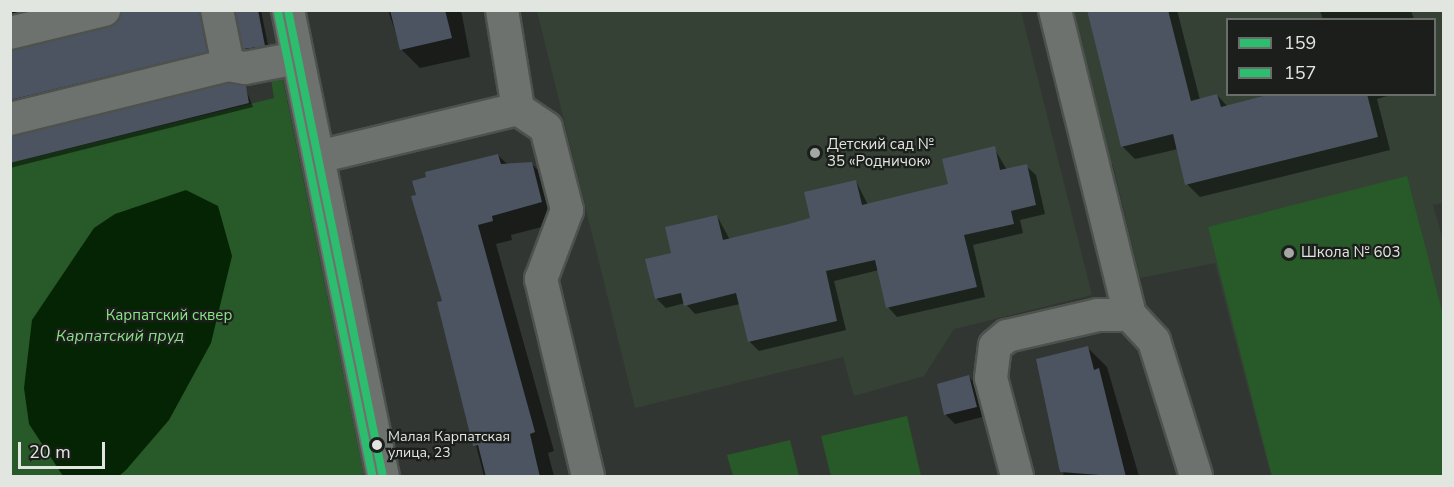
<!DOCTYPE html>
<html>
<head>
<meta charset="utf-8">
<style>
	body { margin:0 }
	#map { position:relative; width:1454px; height:487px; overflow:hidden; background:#323632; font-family:"Nunito Sans",sans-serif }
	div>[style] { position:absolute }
	.built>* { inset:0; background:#354135 }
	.green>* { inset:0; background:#285928 }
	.water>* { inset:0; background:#042404 }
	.shadow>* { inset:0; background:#0007 }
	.building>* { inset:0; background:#4b5460 }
	.roads { filter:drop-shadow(2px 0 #4e524e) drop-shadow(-2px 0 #4e524e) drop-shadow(0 2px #4e524e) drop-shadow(0 -2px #4e524e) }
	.minor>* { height:32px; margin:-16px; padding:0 16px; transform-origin:16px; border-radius:16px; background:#6e726e }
	.bus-1>* { height:8px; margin:-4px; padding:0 4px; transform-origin:4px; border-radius:4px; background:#2cbe6e }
	.bus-2>* { height:8px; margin:-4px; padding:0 4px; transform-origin:4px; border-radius:4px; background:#2cbe6e }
	.dots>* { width:16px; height:16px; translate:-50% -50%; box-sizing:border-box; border:3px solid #1b1e1a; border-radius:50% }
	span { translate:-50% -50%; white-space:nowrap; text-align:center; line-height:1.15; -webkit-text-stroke:4.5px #1b1e1a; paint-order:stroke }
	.bus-label { font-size:14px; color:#e1e6e1 }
	.left { translate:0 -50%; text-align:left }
	.poi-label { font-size:15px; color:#e1e6e1 }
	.park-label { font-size:15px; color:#89e487 }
	.water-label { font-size:16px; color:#86e083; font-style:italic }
	.frame { position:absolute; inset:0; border:12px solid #e1e6e1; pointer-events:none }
	.legend { position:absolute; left:1226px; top:18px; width:210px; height:78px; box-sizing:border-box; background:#1b1e1a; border:2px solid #6a6e6a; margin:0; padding:8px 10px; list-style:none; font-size:18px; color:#e1e6e1 }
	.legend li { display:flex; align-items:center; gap:12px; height:30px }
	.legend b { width:30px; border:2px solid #6a6e6a }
	.scale { position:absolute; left:18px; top:442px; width:87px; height:27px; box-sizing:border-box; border:3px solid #e1e6e1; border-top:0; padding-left:8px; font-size:18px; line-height:21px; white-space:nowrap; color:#e1e6e1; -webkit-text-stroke:4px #1b1e1a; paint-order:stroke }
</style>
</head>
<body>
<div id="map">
	<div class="built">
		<i style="clip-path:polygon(537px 11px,1021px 11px,1092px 295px,954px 329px,924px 376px,854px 396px,843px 357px,635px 408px)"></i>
		<i style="clip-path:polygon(evenodd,1065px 11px,1443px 11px,1443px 203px,1433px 205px,1444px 243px,1443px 476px,1271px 476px,1215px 263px,1140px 278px,1113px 165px,1104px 163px,1065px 11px,1228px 20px,1434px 20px,1434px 94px,1228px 94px,1228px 20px)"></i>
	</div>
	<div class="green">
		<i style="clip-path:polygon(270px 72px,282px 75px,364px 476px,11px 476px,10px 163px,274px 98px)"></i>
		<i style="clip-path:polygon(1407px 176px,1443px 315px,1443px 476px,1272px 476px,1208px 227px)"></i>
		<i style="clip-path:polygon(907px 416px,921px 476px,831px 476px,821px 436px)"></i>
		<i style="clip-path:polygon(790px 440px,799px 476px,733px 476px,727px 455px)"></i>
	</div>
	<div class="water">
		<i style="clip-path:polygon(186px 190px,218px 206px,232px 256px,211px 343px,169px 420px,126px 470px,119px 476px,63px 476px,29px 424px,24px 388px,32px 320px,94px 228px,115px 214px)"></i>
	</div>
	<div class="shadow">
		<i style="clip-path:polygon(10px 10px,49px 10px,11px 20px)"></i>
		<i style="clip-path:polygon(122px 10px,204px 10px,211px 56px,11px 106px,10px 52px,109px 29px)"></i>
		<i style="clip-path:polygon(235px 10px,261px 10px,269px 50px,249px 53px,245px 49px)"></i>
		<i style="clip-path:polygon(388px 10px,461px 10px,470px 57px,420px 68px,401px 49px)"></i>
		<i style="clip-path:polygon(1088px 10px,1177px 10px,1200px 100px,1217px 95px,1228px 107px,1277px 94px,1394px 94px,1377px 99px,1390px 150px,1200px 197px,1187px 184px,1178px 149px,1135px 159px,1122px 146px)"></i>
		<i style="clip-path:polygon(1320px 10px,1411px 10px,1414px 20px,1323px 20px)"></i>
		<i style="clip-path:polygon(245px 87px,253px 107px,10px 168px,10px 137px)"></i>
		<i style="clip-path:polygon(994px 148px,1007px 170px,1026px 166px,1036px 175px,1045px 214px,1020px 220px,1023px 233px,973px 245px,985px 297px,897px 317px,888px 307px,879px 270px,834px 281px,846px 330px,759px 351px,749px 341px,740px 304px,695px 314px,685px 303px,666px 308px,656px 298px,673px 254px,717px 216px,730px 240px,812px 219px,856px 181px,868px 205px,950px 185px)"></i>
		<i style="clip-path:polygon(498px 155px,508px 165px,531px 163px,551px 183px,561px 222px,511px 235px,512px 240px,496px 244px,554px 451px,548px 453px,554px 476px,484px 476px,439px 303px,444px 302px,429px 245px,423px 238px,414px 182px)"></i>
		<i style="clip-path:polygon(1087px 347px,1107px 367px,1139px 476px,1063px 476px)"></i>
		<i style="clip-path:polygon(969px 377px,978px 387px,986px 416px,955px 424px,946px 415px)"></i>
	</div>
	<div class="building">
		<i style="clip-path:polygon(121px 10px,199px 10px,207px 52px,10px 100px,10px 50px,108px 27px)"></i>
		<i style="clip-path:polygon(235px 10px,258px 10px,265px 46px,243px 49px)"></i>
		<i style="clip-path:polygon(390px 10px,445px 10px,452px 38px,400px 50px)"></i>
		<i style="clip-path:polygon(1087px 10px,1168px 10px,1191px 101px,1217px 94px,1221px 107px,1271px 94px,1367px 94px,1378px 137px,1185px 185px,1173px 134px,1121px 147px)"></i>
		<i style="clip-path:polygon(229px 83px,246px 86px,249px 103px,10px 163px,10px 136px)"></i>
		<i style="clip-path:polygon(995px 146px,1000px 170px,1027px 164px,1036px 205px,1011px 211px,1014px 224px,964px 235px,977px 287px,886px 308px,875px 260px,826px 271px,837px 321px,748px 342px,736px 293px,684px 306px,681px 293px,655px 299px,645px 259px,671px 253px,665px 227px,717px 215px,723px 240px,785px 225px,810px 218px,804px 192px,856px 180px,862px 205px,923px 190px,948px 184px,942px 159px)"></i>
		<i style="clip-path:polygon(498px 154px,501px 164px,532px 162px,542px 202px,492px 216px,493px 221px,478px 225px,535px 432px,530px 434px,540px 477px,486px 477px,478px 445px,473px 446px,437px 302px,442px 301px,411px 196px,416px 195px,412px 181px,426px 177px,425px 172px)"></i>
		<i style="clip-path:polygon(1088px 346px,1094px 370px,1099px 368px,1126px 477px,1060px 472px,1036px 359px)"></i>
		<i style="clip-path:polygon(969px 375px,977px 407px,944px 415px,937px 384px)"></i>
	</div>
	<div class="roads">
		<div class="minor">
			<i style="left:217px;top:10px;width:56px;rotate:78.7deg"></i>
			<i style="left:288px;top:10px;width:476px;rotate:78.5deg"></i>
			<i style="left:502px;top:10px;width:100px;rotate:80.8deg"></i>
			<i style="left:1055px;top:10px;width:314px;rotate:76.2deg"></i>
			<i style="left:10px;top:33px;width:97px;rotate:-13.7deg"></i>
			<i style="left:10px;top:119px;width:225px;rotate:-13.9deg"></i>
			<i style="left:228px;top:65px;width:17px;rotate:10deg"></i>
			<i style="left:245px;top:68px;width:53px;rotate:-10.9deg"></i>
			<i style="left:318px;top:157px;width:206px;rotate:-13.5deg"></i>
			<i style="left:518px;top:109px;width:34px;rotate:34deg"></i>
			<i style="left:546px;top:128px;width:85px;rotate:75.6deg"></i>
			<i style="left:567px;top:210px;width:74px;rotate:110.6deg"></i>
			<i style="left:541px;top:279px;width:203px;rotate:76.6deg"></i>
			<i style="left:1017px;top:476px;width:101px;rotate:-104.9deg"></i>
			<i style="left:991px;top:378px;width:32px;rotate:-83deg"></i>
			<i style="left:995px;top:346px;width:16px;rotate:-40deg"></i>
			<i style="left:1007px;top:336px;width:93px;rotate:-13deg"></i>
			<i style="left:1098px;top:315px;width:32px"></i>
			<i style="left:1130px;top:315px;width:35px;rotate:47deg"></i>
			<i style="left:1154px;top:341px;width:141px;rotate:72.7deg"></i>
		</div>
	</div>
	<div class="bus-1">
		<i style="left:288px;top:10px;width:476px;rotate:78.5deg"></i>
	</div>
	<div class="bus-2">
		<i style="left:278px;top:12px;width:473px;rotate:78.5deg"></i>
	</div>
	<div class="dots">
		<i style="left:815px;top:153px;background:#a4a8a4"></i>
		<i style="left:1289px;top:253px;background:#a4a8a4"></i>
		<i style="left:377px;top:445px;background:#e1e6e1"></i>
	</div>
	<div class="bus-label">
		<span class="left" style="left:388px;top:445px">Малая Карпатская<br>улица, 23</span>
	</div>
	<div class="poi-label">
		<span class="left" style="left:827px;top:153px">Детский сад №<br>35 «Родничок»</span>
		<span class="left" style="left:1301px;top:253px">Школа № 603</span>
	</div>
	<div class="park-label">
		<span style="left:169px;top:316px">Карпатский сквер</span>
	</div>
	<div class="water-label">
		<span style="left:120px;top:336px">Карпатский пруд</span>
	</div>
	<div class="frame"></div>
	<ul class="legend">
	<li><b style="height:8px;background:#2cbe6e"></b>159</li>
	<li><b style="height:8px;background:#2cbe6e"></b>157</li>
	</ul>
	<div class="scale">20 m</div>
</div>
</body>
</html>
